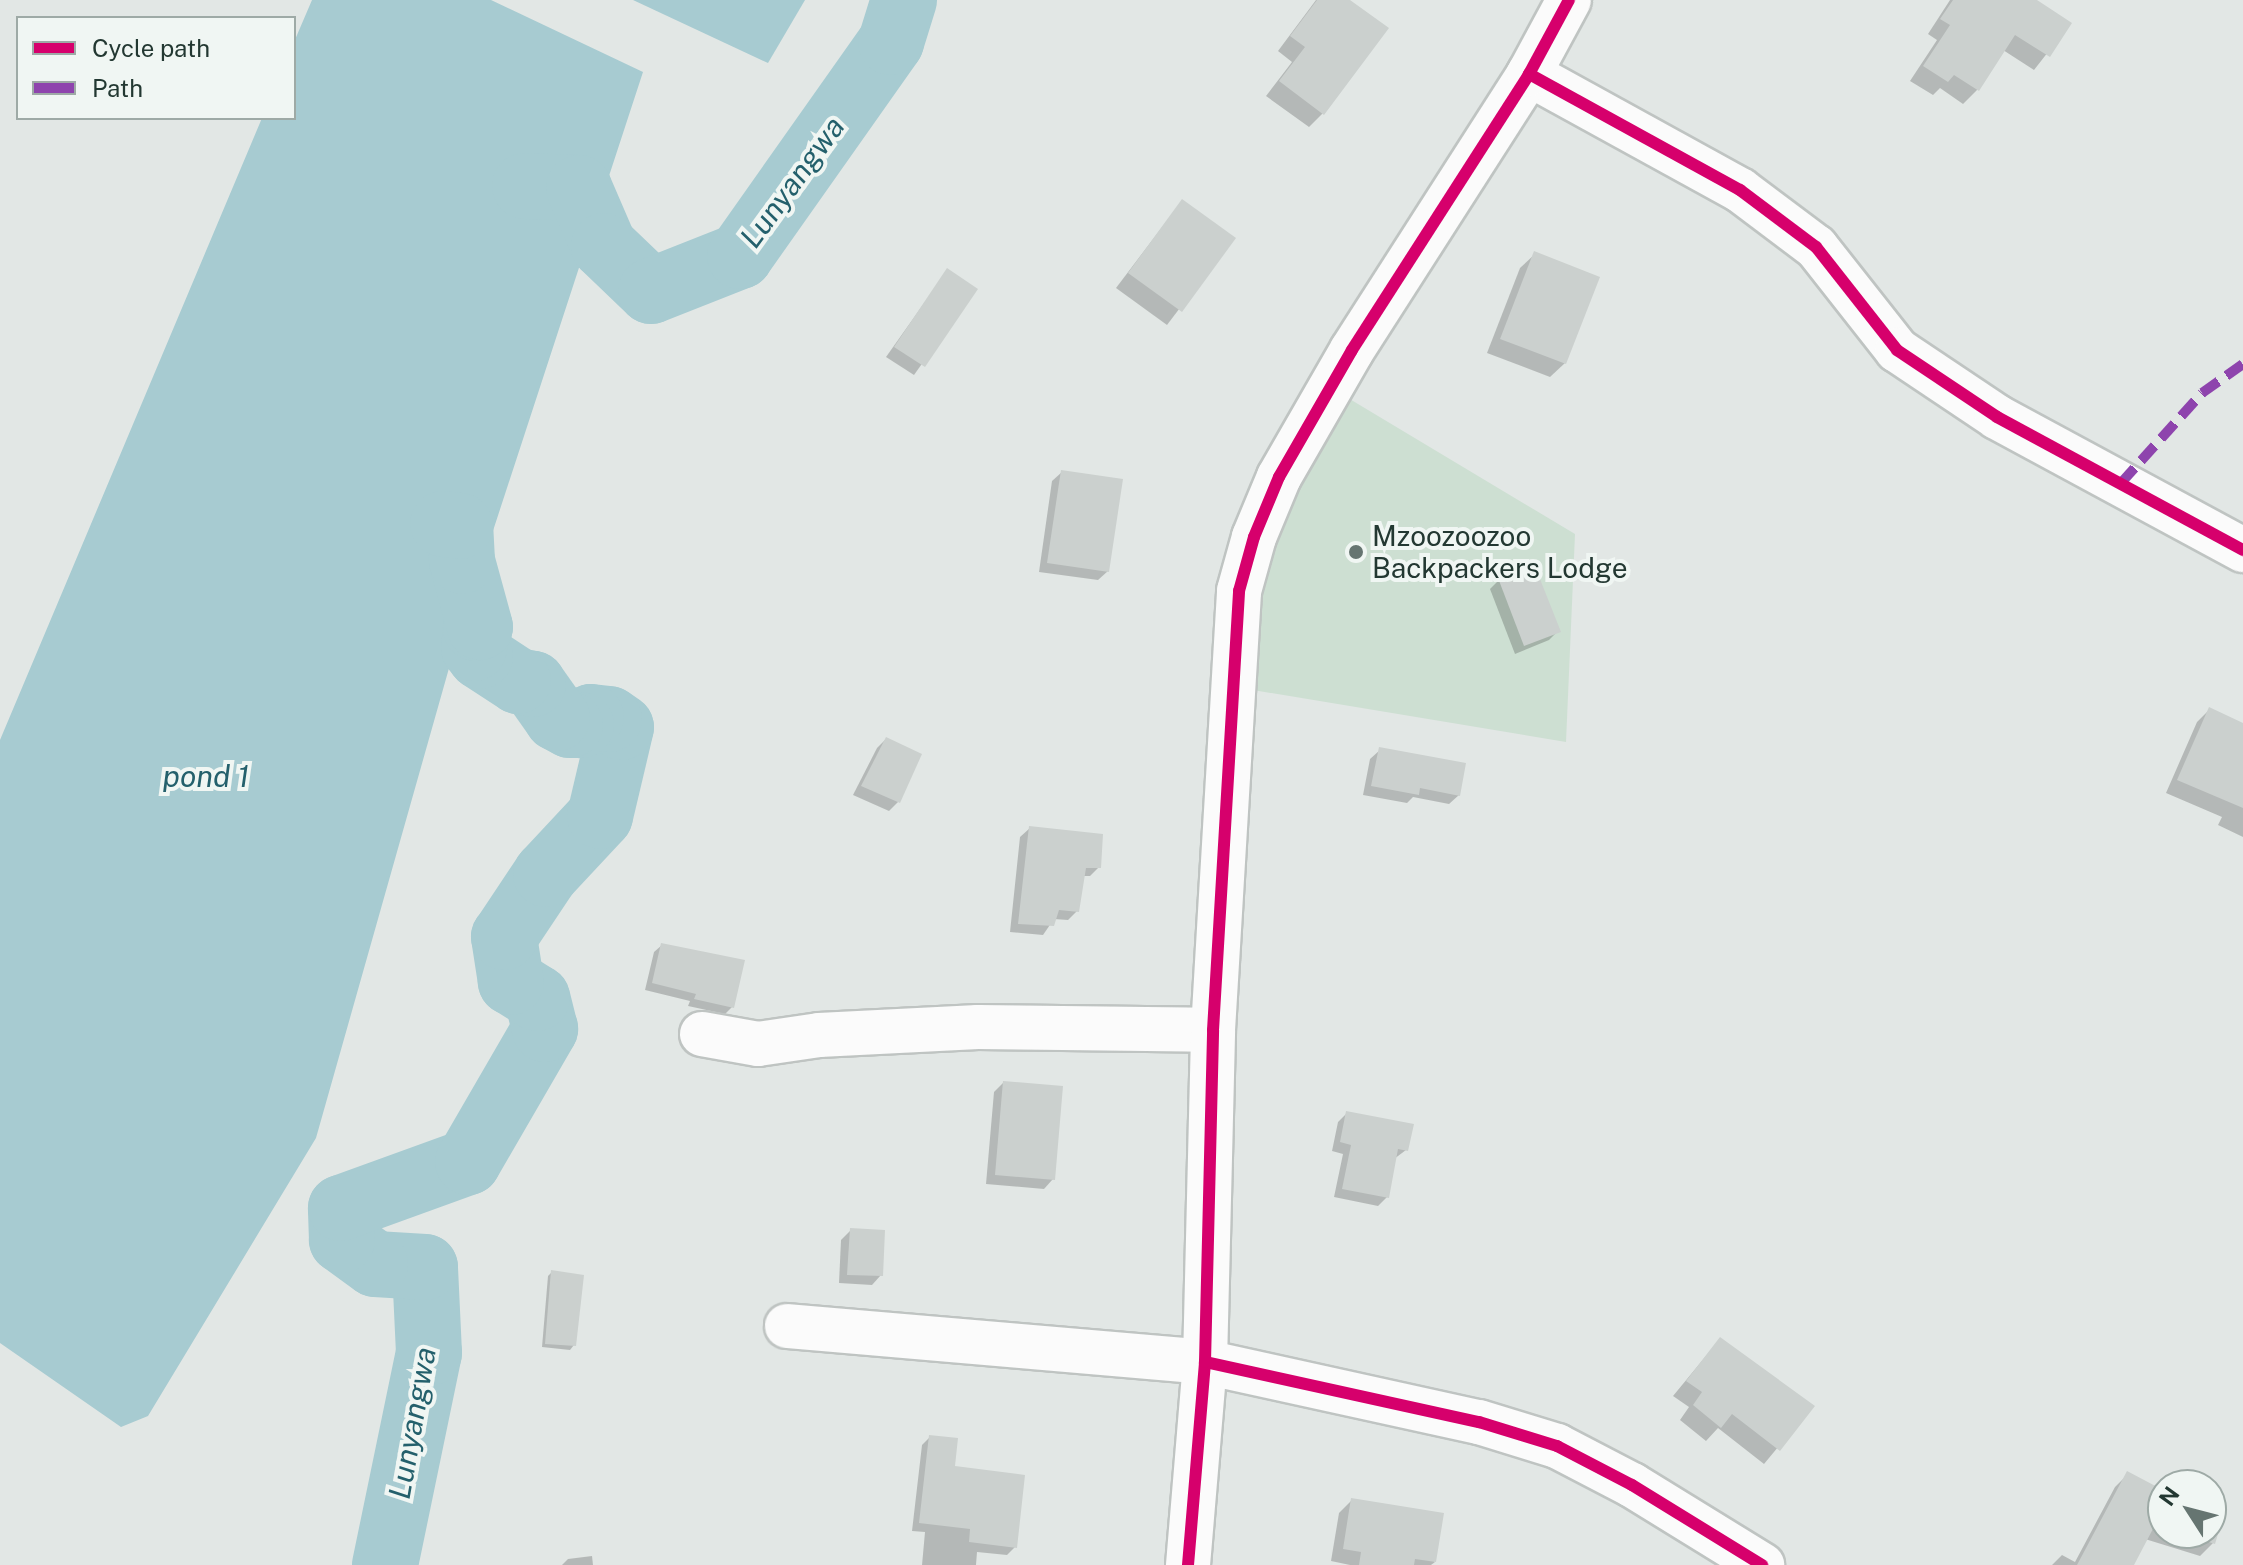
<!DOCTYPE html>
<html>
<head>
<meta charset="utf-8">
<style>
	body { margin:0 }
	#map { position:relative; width:2243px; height:1565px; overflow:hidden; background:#e2e7e5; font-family:"Public Sans",sans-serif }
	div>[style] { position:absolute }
	.green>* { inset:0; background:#cddfd2 }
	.water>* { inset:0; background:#a7cbd1 }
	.shadow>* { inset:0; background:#0003 }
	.river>* { height:66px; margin:-33px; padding:0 33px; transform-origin:33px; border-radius:33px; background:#a7cbd1 }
	.building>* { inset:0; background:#cbd0ce }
	.roads { filter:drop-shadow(2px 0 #bfc4c2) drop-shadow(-2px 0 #bfc4c2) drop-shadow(0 2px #bfc4c2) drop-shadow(0 -2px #bfc4c2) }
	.minor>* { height:44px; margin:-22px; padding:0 22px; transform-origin:22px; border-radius:22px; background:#fbfbfb }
	.quiet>* { height:10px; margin-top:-5px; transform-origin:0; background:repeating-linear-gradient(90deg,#8e44ad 0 20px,transparent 0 30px) }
	.cycleway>* { height:12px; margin:-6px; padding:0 6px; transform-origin:6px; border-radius:6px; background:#d6006c }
	.dots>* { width:22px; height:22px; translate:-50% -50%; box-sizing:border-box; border:4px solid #f0f6f3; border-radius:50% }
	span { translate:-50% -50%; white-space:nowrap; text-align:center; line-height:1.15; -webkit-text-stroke:8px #f0f6f3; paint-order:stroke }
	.poi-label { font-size:28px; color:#233832 }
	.left { translate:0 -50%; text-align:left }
	.water-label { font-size:30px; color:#24606c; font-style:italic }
	.legend { position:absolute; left:16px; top:16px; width:280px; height:104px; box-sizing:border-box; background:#f0f6f3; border:2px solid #9eaaa6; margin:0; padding:10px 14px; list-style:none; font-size:24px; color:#233832 }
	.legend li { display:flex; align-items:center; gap:16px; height:40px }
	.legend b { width:40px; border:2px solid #9eaaa6 }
	.north { position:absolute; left:2147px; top:1469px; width:80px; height:80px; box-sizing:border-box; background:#f0f6f3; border:2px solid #9eaaa6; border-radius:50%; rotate:306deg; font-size:22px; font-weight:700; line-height:32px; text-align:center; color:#233832 }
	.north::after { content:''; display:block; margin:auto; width:28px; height:36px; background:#667571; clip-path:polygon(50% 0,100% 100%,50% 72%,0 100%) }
</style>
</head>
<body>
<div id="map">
	<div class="green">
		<i style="clip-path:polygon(1338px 392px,1575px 534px,1566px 742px,1241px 688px,1244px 609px)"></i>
	</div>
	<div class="water">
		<i style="clip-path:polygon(312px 0,491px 0,643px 72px,455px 647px,316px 1138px,148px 1416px,121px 1427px,0 1343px,0 740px,262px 118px,294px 118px,294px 42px)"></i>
		<i style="clip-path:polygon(633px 0,805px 0,768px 63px)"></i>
	</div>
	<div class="shadow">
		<i style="clip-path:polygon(1316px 0,1347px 0,1323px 113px,1309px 127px,1266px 96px,1292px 62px,1278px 51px)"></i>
		<i style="clip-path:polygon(1950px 0,2033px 0,2070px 24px,2034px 70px,2003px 50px,1977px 90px,1963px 104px,1940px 88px,1933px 95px,1910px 81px,1937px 40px,1928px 34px)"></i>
		<i style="clip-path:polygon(1182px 201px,1233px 238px,1167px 325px,1116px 288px)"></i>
		<i style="clip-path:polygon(1535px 254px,1565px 363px,1550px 377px,1487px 353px,1520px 268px)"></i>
		<i style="clip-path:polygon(947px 271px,975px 289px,914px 375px,886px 357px)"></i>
		<i style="clip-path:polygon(1062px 472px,1108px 571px,1098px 580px,1039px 572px,1052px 481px)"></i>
		<i style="clip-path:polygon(1499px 580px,1558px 631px,1549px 640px,1515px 654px,1490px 589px)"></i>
		<i style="clip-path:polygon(2210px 709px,2243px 725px,2243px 837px,2218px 825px,2222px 817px,2166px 793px,2197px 722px)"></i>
		<i style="clip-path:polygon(886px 739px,919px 755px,898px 802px,889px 811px,853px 795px,877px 748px)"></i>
		<i style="clip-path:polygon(1380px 750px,1459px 795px,1449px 804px,1413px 797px,1407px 803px,1363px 795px,1370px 759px)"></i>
		<i style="clip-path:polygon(1030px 828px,1099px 867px,1090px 876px,1082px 876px,1077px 911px,1068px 920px,1054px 919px,1043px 935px,1010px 932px,1020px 837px)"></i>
		<i style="clip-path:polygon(662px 945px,732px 1007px,725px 1014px,688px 1006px,690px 1001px,645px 990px,654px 952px)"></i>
		<i style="clip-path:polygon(1003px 1083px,1053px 1179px,1044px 1189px,986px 1184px,994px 1092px)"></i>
		<i style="clip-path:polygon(1347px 1113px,1406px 1150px,1394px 1159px,1387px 1197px,1378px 1206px,1334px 1197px,1343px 1154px,1332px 1151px,1338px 1122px)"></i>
		<i style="clip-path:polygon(851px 1230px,881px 1275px,872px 1285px,839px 1283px,841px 1240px)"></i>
		<i style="clip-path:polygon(552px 1272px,574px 1345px,570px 1350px,542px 1347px,548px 1276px)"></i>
		<i style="clip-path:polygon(1720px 1339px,1812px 1406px,1764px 1464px,1718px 1428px,1706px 1441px,1680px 1420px,1689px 1407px,1673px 1396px)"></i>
		<i style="clip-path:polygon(930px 1437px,1015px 1547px,1007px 1555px,977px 1552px,976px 1565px,922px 1565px,925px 1532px,912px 1531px,922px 1445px)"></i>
		<i style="clip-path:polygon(2128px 1474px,2163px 1493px,2163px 1533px,2211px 1533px,2211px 1512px,2213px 1543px,2200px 1556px,2145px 1539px,2131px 1565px,2052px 1565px,2062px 1555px,2075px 1562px,2115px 1487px)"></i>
		<i style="clip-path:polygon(1352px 1500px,1435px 1562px,1431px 1565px,1350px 1565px,1331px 1561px,1339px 1513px)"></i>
		<i style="clip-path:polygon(592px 1556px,593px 1565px,562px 1565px,568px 1559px)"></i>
	</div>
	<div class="river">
		<i style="left:525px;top:186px;width:54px;rotate:2.1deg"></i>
		<i style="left:579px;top:188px;width:63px;rotate:66.7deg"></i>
		<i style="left:604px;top:246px;width:65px;rotate:43.8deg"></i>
		<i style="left:651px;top:291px;width:96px;rotate:-21.5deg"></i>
		<i style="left:740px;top:256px;width:262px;rotate:-54.8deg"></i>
		<i style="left:891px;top:42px;width:44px;rotate:-72.8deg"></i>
		<i style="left:385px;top:1565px;width:217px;rotate:-78.3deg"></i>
		<i style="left:429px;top:1353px;width:86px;rotate:-92.7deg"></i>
		<i style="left:425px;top:1267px;width:50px;rotate:-176.6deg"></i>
		<i style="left:375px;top:1264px;width:41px;rotate:-144deg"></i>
		<i style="left:342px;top:1240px;width:32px;rotate:-92deg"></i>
		<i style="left:341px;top:1208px;width:135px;rotate:-19.9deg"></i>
		<i style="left:468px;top:1162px;width:154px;rotate:-59.9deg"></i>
		<i style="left:545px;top:1029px;width:32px;rotate:-104deg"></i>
		<i style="left:537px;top:998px;width:31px;rotate:-148deg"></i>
		<i style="left:511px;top:982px;width:46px;rotate:-98.8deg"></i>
		<i style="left:504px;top:937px;width:76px;rotate:-56.3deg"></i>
		<i style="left:546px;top:874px;width:79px;rotate:-47deg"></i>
		<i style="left:600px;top:816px;width:91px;rotate:-76.7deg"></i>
		<i style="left:621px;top:727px;width:14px;rotate:-146deg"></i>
		<i style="left:609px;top:719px;width:18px;rotate:-174deg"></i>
		<i style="left:591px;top:717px;width:13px;rotate:141deg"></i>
		<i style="left:581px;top:725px;width:11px;rotate:180deg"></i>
		<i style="left:570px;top:725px;width:15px;rotate:-152deg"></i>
		<i style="left:557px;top:718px;width:42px;rotate:-125.2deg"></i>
		<i style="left:533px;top:684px;width:15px;rotate:-169deg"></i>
		<i style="left:518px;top:681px;width:45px;rotate:-146.7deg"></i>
		<i style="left:480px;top:656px;width:10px;rotate:-127deg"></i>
		<i style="left:474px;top:648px;width:20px;rotate:-84deg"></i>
		<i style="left:476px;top:628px;width:4px;rotate:-14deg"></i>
		<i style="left:480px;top:627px;width:68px;rotate:-105.3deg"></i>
		<i style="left:462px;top:561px;width:35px;rotate:-93deg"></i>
		<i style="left:460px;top:526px;width:17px;rotate:-173deg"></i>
	</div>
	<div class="building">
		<i style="clip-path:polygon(1317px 0,1350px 0,1389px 28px,1324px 115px,1279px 81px,1305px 47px,1290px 36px)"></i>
		<i style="clip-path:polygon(1953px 0,2037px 0,2072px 23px,2050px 57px,2015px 35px,1979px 91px,1954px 75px,1948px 82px,1923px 66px,1950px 25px,1940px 19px)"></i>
		<i style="clip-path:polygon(1182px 199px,1236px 238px,1182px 312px,1128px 273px)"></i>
		<i style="clip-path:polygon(1534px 251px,1600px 277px,1566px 364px,1500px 339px)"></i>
		<i style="clip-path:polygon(947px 268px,978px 289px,925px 367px,894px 347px)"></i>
		<i style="clip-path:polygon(1061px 470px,1123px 479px,1109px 572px,1047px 563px)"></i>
		<i style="clip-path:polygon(1534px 564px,1561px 632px,1524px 646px,1498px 578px)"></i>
		<i style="clip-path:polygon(2209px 707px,2243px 723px,2243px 808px,2177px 780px)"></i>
		<i style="clip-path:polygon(886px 737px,922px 754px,900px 803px,861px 786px)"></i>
		<i style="clip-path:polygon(1379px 747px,1466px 763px,1460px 796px,1420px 788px,1419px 795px,1371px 786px)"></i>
		<i style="clip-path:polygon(1029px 826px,1103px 834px,1101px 868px,1086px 868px,1079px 912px,1059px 910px,1054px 926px,1018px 924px)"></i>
		<i style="clip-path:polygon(661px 943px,745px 960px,734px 1008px,694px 999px,696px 994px,652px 983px)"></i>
		<i style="clip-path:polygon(1003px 1081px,1063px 1086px,1055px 1180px,995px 1175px)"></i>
		<i style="clip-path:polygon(1346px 1111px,1414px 1124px,1408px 1151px,1398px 1149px,1389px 1198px,1342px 1189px,1351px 1145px,1340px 1142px)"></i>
		<i style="clip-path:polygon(850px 1228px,885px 1230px,883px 1276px,847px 1275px)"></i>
		<i style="clip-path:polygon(551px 1270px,584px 1275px,576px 1346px,545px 1344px)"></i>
		<i style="clip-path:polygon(1720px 1337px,1815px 1406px,1780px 1451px,1732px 1414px,1721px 1428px,1693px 1405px,1702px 1392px,1686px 1381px)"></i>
		<i style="clip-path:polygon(929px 1435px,958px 1438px,955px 1466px,1025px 1475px,1017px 1548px,969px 1542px,970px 1529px,919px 1523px)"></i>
		<i style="clip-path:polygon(2127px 1471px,2163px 1490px,2163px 1527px,2155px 1525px,2134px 1565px,2077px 1565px)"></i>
		<i style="clip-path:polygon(1351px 1498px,1444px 1513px,1436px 1562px,1415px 1559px,1414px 1565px,1359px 1565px,1361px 1552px,1343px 1549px)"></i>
		<i style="clip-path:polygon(2211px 1510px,2224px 1514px,2215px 1544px,2181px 1533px,2211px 1533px)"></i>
	</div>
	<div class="roads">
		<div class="minor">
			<i style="left:1529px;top:74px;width:241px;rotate:28.8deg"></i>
			<i style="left:1740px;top:190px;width:95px;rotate:36.9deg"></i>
			<i style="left:1816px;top:247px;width:131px;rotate:51.8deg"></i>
			<i style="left:1897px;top:350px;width:120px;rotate:33.8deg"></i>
			<i style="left:1997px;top:417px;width:280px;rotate:28.4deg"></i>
			<i style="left:702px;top:1034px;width:57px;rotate:10.1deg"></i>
			<i style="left:758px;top:1044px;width:62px;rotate:-8.4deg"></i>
			<i style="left:819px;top:1035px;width:159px;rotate:-2.9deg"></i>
			<i style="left:978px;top:1027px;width:235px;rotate:0.7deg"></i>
			<i style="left:787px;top:1326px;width:420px;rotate:4.9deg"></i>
			<i style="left:1205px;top:1362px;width:280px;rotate:12.4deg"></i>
			<i style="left:1479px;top:1422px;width:82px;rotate:17.1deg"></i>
			<i style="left:1557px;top:1446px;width:85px;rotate:27.5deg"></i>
			<i style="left:1632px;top:1485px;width:153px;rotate:31.6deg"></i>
			<i style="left:1188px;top:1565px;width:204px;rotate:-85.2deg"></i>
			<i style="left:1205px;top:1362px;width:332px;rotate:-88.6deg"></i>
			<i style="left:1213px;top:1030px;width:440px;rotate:-86.6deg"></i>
			<i style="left:1239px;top:591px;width:56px;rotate:-74.5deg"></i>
			<i style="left:1254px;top:537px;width:65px;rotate:-67.4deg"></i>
			<i style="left:1279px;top:477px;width:146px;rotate:-60.1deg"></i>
			<i style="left:1352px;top:350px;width:328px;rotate:-57.3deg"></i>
			<i style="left:1529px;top:74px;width:84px;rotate:-61.6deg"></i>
		</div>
	</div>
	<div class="quiet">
		<i style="left:2121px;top:483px;width:121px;rotate:-48deg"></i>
		<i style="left:2202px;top:393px;width:50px;rotate:-35.3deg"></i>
	</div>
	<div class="cycleway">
		<i style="left:1529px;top:74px;width:241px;rotate:28.8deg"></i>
		<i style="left:1740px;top:190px;width:95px;rotate:36.9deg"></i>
		<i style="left:1816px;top:247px;width:131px;rotate:51.8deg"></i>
		<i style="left:1897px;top:350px;width:120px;rotate:33.8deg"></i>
		<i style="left:1997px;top:417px;width:280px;rotate:28.4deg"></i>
		<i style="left:1205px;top:1362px;width:280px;rotate:12.4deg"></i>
		<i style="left:1479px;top:1422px;width:82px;rotate:17.1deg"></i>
		<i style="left:1557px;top:1446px;width:85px;rotate:27.5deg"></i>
		<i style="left:1632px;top:1485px;width:153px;rotate:31.6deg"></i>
		<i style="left:1188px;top:1565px;width:204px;rotate:-85.2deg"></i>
		<i style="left:1205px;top:1362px;width:332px;rotate:-88.6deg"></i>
		<i style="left:1213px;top:1030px;width:440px;rotate:-86.6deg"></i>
		<i style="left:1239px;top:591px;width:56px;rotate:-74.5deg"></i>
		<i style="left:1254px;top:537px;width:65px;rotate:-67.4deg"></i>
		<i style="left:1279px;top:477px;width:146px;rotate:-60.1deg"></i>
		<i style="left:1352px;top:350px;width:328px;rotate:-57.3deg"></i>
		<i style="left:1529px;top:74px;width:84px;rotate:-61.6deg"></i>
	</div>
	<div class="dots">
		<i style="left:1356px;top:552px;background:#667571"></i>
	</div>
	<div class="poi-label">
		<span class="left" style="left:1372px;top:552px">Mzoozoozoo<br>Backpackers Lodge</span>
	</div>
	<div class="water-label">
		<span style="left:792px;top:182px;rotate:-54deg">Lunyangwa</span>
		<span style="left:206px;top:776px">pond 1</span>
		<span style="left:412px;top:1423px;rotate:-80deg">Lunyangwa</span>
	</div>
	<ul class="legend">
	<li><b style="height:10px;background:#d6006c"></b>Cycle path</li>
	<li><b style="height:10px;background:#8e44ad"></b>Path</li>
	</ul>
	<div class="north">N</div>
</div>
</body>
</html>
